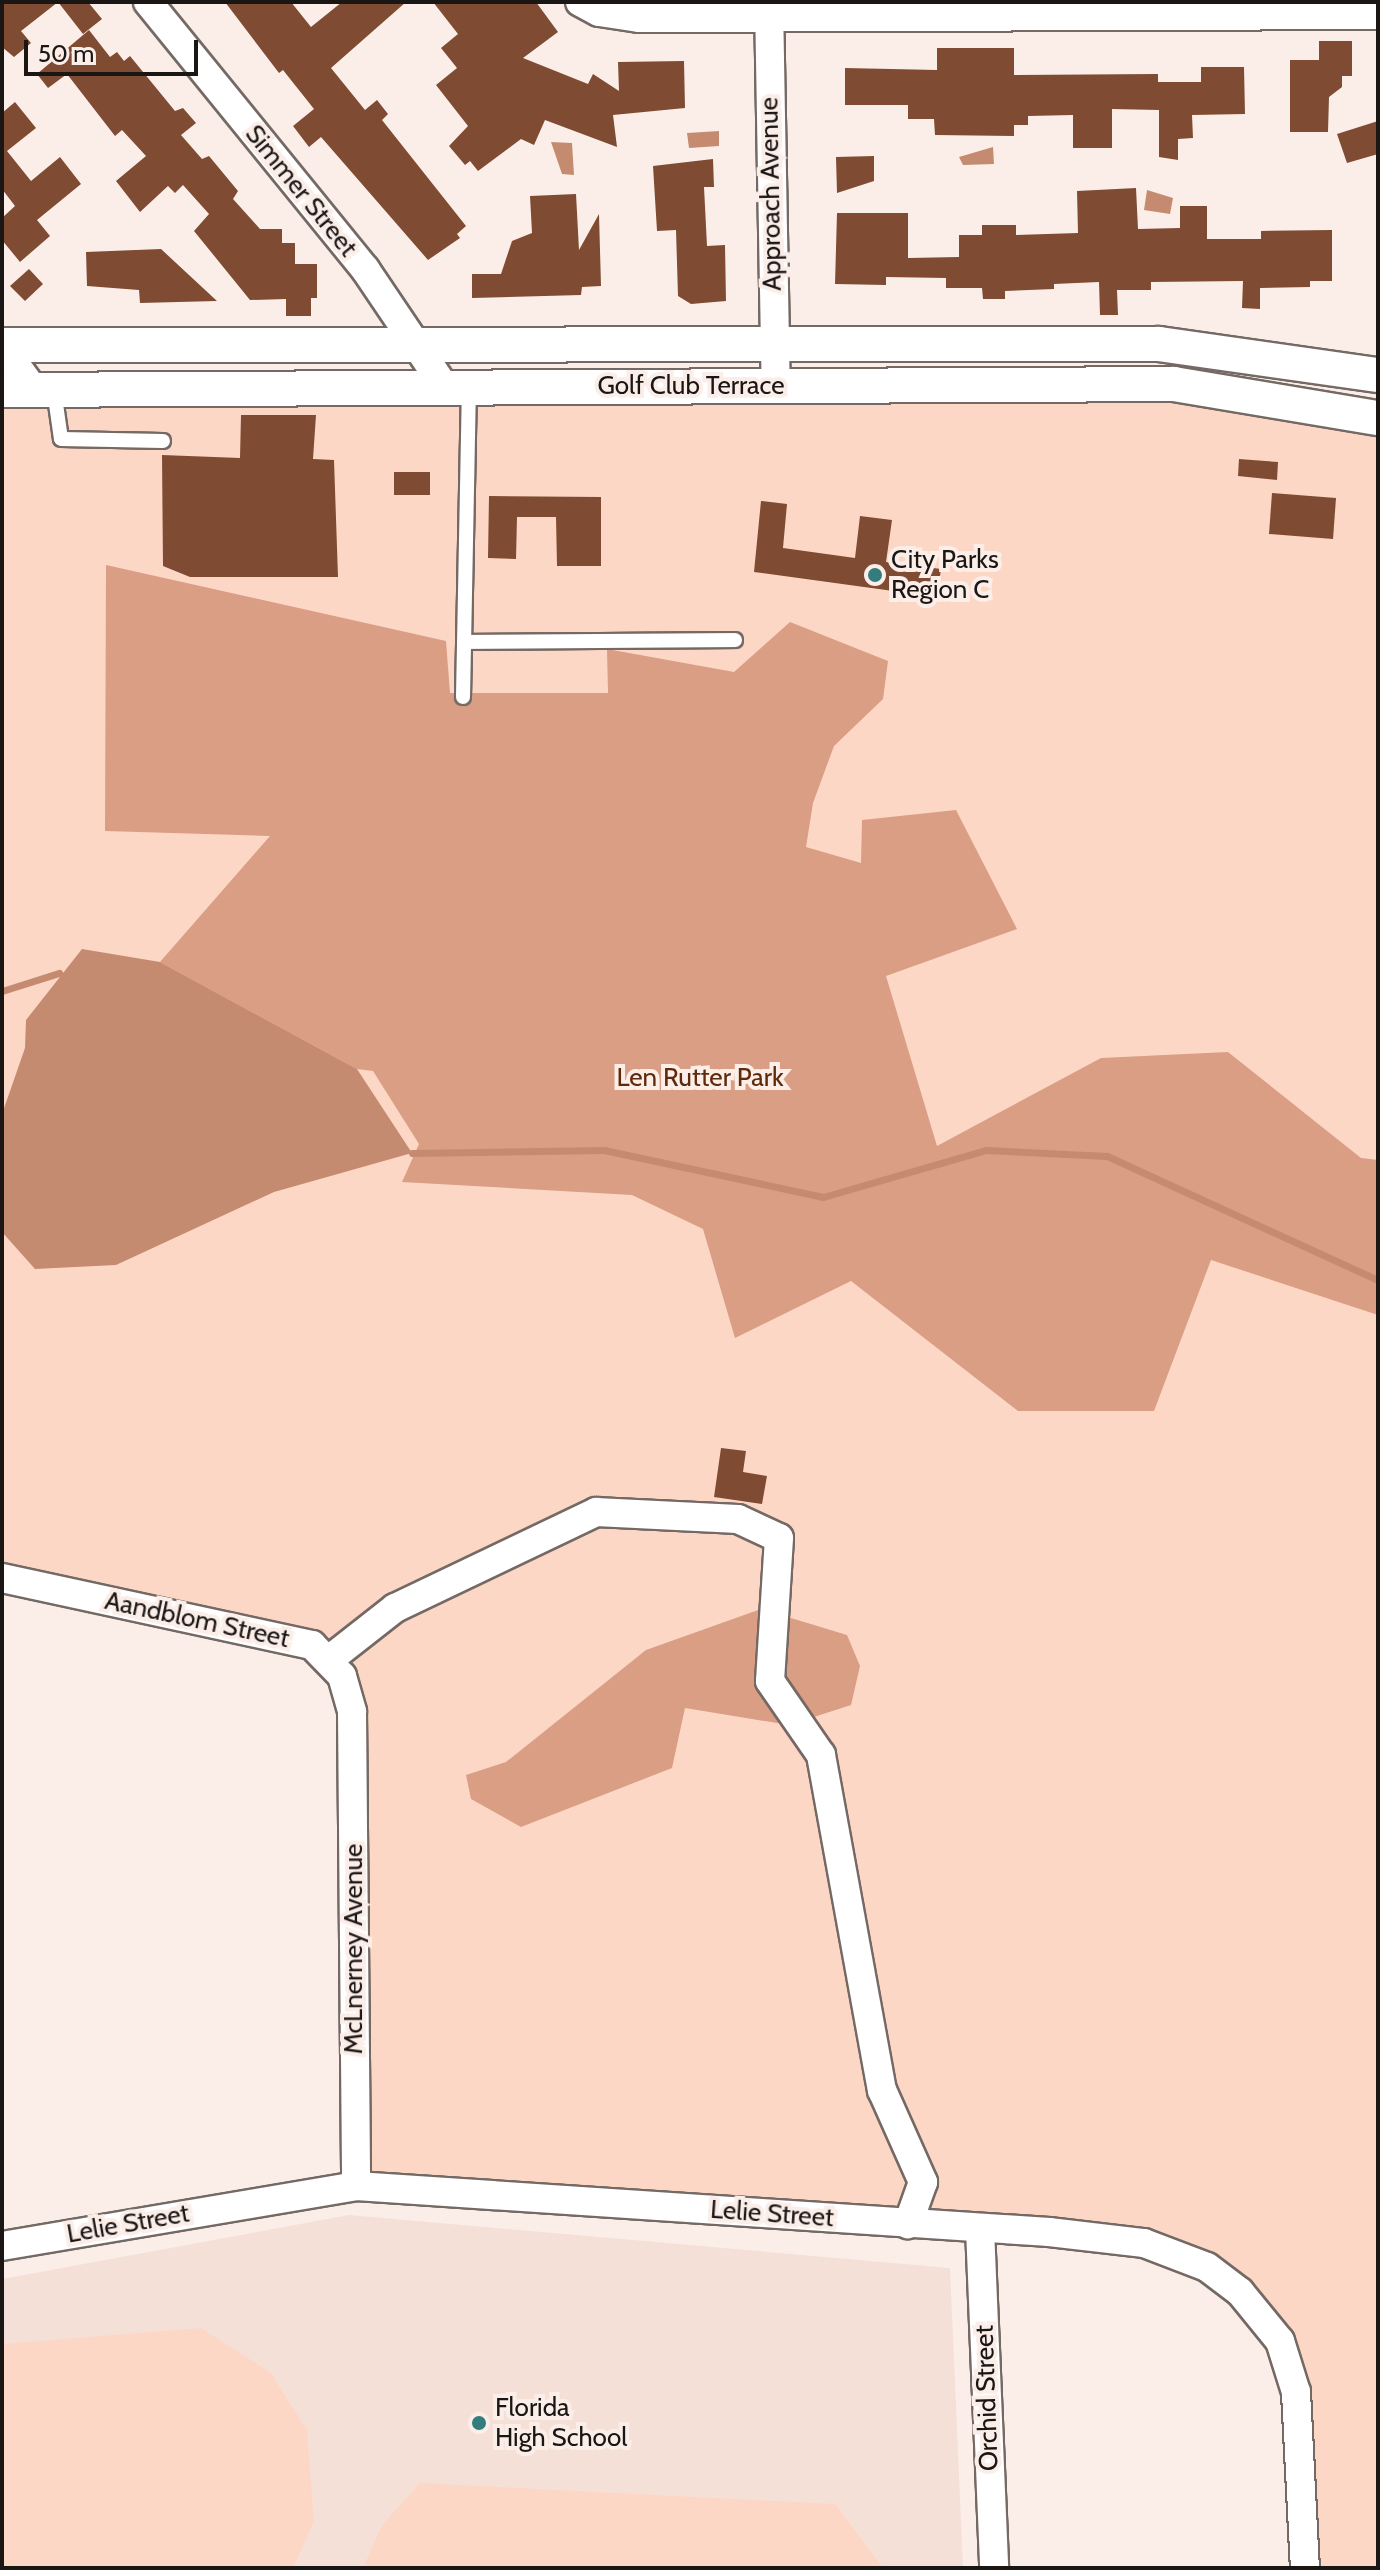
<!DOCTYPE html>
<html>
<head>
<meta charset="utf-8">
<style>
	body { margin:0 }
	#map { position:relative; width:1380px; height:2570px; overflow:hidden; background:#fbeee8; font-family:Cabin,sans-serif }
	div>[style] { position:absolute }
	.built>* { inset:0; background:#f5e0d7 }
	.green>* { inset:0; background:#fdd7c5 }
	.forest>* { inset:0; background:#d99e83 }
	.water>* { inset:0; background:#c58b71 }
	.stream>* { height:7px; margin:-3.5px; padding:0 3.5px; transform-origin:3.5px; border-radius:3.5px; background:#c58b71 }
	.building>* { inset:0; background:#7f4b32 }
	.roads { filter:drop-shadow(2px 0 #746964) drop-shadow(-2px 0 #746964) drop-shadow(0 2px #746964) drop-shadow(0 -2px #746964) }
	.service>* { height:14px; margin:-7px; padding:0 7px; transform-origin:7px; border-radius:7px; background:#fff }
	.minor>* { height:28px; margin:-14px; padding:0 14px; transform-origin:14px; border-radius:14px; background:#fff }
	.tertiary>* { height:34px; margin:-17px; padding:0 17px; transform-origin:17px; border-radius:17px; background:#fff }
	.dots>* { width:22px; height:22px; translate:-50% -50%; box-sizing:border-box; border:4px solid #fbeee8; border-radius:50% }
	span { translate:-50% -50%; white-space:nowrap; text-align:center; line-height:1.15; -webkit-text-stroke:8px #fbeee8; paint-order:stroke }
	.street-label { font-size:26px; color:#1a1614 }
	.poi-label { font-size:26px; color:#1a1614 }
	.left { translate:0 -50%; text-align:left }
	.park-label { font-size:26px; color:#5f290b }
	.frame { position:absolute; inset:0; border:4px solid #1a1614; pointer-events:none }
	.scale { position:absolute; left:24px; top:40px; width:174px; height:36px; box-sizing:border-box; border:4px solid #1a1614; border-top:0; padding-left:10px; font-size:24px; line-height:28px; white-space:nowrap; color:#1a1614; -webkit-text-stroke:6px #fbeee8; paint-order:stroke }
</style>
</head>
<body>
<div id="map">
	<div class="built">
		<i style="clip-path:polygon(349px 2215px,950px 2268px,963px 2568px,2px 2568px,2px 2279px)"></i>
	</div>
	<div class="green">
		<i style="clip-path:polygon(1174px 397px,1378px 430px,1378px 2568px,1313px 2568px,1303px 2385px,1199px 2253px,363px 2179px,346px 1667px,2px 1571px,2px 402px)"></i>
		<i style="clip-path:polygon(201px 2328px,271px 2373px,307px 2430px,314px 2521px,293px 2568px,2px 2568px,2px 2344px)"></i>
		<i style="clip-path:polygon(420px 2483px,835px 2504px,883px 2568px,363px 2568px,382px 2525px)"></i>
	</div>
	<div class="forest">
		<i style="clip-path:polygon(106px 565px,446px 641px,450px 693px,608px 693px,607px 649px,734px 672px,790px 622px,888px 661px,883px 699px,834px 746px,813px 803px,806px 847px,861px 863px,862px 820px,956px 810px,1017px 929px,886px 976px,937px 1146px,1101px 1058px,1228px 1052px,1361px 1158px,1378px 1160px,1378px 1315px,1211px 1260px,1154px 1411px,1018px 1411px,851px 1281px,735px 1338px,703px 1229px,632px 1195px,402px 1182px,419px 1144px,373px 1071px,357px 1069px,160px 962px,270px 836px,105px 831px)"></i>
		<i style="clip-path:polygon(761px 1609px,847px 1635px,860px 1666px,851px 1705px,789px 1725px,685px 1708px,672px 1768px,521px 1827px,471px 1799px,466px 1775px,506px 1762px,646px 1650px)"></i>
	</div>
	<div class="water">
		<i style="clip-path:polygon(719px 131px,719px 146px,689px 148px,687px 133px)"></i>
		<i style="clip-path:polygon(551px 142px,572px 143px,574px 175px,562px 174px)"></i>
		<i style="clip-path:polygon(993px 147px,994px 164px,963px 165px,959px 157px)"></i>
		<i style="clip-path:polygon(1147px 190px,1173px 198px,1170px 214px,1144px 210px)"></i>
		<i style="clip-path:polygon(82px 949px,160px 962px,357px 1069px,412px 1153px,274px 1192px,116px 1265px,35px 1269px,2px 1232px,2px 1114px,25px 1048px,26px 1020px)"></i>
	</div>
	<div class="stream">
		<i style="left:2px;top:991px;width:60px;rotate:-17.5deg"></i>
		<i style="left:412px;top:1153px;width:192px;rotate:-0.9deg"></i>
		<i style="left:604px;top:1150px;width:224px;rotate:12.1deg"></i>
		<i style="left:823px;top:1197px;width:170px;rotate:-16.1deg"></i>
		<i style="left:986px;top:1150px;width:121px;rotate:2.8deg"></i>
		<i style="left:1107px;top:1156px;width:298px;rotate:24.6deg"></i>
	</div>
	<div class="building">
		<i style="clip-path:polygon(2px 2px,58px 2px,21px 31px,31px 43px,14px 57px,2px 47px)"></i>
		<i style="clip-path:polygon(58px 2px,88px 2px,102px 19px,83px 34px)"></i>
		<i style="clip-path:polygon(225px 2px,291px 2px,311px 27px,342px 2px,406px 2px,331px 68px,365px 110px,377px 100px,388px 114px,382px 120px,466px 226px,457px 234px,460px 238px,428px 260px,321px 137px,309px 147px,293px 126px,314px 109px,283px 70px,279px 73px)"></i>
		<i style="clip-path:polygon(433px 2px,536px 2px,558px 32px,523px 58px,588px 84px,593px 74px,619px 91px,618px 62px,684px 61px,685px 108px,613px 115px,617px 147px,545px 120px,534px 145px,521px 139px,478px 171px,470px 161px,465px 165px,449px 146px,468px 126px,436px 85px,457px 68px,441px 48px,458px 34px)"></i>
		<i style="clip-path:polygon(89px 30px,110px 57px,117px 52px,124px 61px,130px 56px,175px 111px,183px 108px,196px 123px,181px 135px,202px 159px,209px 156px,238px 191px,233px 199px,260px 229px,282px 229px,282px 243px,295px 243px,295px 264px,317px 264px,317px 298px,311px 298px,311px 316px,286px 316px,286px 299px,250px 300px,194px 231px,209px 214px,183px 185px,175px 193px,168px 186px,140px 212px,116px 181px,146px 156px,122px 130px,115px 136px,67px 74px,48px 88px,37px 74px)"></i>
		<i style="clip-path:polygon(1319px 41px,1352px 41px,1352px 76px,1342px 76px,1342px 87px,1329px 97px,1328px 132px,1290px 132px,1290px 60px,1319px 60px)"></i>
		<i style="clip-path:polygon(937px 48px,1014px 48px,1014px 75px,1158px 74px,1158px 82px,1201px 82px,1201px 67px,1244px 67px,1245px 114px,1192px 115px,1193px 138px,1178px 139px,1178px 160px,1159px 157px,1159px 110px,1112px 109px,1112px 148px,1073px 148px,1073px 115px,1028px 116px,1028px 125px,1014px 125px,1014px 136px,935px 135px,934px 119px,908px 119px,908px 105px,845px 105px,845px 68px,937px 70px)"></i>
		<i style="clip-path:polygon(15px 102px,36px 128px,7px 151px,31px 181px,60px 157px,81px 184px,37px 220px,50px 236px,20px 262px,2px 240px,2px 218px,15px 206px,2px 189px,2px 113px)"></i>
		<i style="clip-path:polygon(1378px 121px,1378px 154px,1347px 163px,1337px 134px)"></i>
		<i style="clip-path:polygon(874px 156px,874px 181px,837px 193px,836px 157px)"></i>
		<i style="clip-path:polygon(713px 159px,714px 187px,704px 187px,707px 246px,725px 245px,726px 301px,691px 304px,678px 296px,676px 230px,657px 231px,653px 166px)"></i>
		<i style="clip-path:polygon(1136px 188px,1138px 229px,1180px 228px,1180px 206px,1207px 206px,1207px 239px,1261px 239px,1261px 231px,1332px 230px,1332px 281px,1310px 281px,1310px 287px,1260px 288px,1260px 309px,1242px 308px,1243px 281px,1151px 282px,1151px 290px,1117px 290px,1118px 315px,1100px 315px,1099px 282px,1054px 284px,1054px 289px,1005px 291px,1005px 299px,983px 299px,982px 288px,946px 288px,946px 278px,886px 277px,886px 285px,835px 284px,837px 213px,908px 213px,908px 258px,959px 257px,959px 235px,982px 235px,982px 225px,1016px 225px,1016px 235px,1078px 233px,1077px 191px)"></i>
		<i style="clip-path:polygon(576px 194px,579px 250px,599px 214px,601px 286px,582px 287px,581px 295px,472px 298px,472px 274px,501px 274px,512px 241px,532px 233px,530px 196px)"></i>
		<i style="clip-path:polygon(161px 249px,217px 301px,140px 303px,139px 290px,87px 286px,86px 252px)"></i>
		<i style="clip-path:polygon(29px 269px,43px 284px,25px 301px,10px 286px)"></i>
		<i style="clip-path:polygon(241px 415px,316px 415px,313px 459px,334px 460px,338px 577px,190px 577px,163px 566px,162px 455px,240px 458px)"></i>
		<i style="clip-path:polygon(1239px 459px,1278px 462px,1277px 480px,1238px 476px)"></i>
		<i style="clip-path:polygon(394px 472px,430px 472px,430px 495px,394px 495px)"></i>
		<i style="clip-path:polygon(1272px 493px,1336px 498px,1333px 539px,1269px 534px)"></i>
		<i style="clip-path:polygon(489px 496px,601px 497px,601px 566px,557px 566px,556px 517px,517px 517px,516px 559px,488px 558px)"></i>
		<i style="clip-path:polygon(761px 501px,787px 504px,783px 548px,855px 558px,860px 516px,892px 520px,886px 562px,941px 569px,937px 597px,754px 572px)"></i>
		<i style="clip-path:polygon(721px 1448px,746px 1451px,743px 1472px,767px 1476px,762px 1504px,714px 1497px)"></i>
	</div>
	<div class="roads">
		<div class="service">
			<i style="left:54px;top:390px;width:49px;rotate:81.9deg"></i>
			<i style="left:61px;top:439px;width:102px;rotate:1.1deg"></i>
			<i style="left:464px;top:642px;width:271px;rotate:-0.4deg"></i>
			<i style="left:463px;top:697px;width:310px;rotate:-88.9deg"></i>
		</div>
		<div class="minor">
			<i style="left:148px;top:2px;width:344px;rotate:50.9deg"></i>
			<i style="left:365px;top:269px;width:141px;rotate:56deg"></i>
			<i style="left:580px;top:2px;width:21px;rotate:28deg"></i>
			<i style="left:599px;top:12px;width:40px;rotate:8.5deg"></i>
			<i style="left:639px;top:18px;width:739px;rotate:-0.23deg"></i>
			<i style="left:769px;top:2px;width:385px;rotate:89deg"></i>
			<i style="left:2px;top:346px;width:54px;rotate:54deg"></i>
			<i style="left:2px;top:1578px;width:317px;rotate:12.2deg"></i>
			<i style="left:312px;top:1645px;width:43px;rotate:45.9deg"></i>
			<i style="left:342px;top:1676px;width:37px;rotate:74deg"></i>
			<i style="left:352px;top:1712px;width:474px;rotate:89.5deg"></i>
			<i style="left:330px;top:1659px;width:83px;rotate:-38.1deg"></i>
			<i style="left:395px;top:1608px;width:223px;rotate:-25.5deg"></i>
			<i style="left:596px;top:1512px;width:142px;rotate:2.8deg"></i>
			<i style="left:738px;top:1519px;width:45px;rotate:24.9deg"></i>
			<i style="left:779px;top:1538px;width:143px;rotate:93.6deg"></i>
			<i style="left:770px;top:1681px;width:90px;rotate:55.4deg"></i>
			<i style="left:821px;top:1755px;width:341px;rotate:79.7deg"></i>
			<i style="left:882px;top:2090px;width:101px;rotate:66deg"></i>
			<i style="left:923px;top:2182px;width:45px;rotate:109.7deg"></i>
			<i style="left:980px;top:2229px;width:339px;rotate:87.6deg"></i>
			<i style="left:2px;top:2246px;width:359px;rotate:-9.6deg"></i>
			<i style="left:356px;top:2186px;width:695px;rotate:3.8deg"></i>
			<i style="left:1049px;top:2232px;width:96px;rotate:6.6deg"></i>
			<i style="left:1144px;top:2243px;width:67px;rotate:20.9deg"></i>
			<i style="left:1207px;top:2267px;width:41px;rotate:37.1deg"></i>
			<i style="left:1240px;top:2292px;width:63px;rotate:50.8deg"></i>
			<i style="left:1280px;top:2341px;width:53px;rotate:72.6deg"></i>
			<i style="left:1296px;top:2392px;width:176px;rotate:87.1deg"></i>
		</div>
		<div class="tertiary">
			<i style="left:2px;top:345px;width:1157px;rotate:-0.05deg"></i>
			<i style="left:1159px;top:344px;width:221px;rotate:8.1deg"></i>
			<i style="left:2px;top:390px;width:1172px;rotate:-0.29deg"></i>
			<i style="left:1174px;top:384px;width:207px;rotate:9.5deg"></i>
		</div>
	</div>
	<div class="dots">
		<i style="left:875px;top:575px;background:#347d7e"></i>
		<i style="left:479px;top:2423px;background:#347d7e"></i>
	</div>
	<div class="street-label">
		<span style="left:301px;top:191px;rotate:51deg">Simmer Street</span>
		<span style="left:771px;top:194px;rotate:-91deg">Approach Avenue</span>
		<span style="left:691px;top:386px">Golf Club Terrace</span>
		<span style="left:197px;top:1620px;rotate:12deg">Aandblom Street</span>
		<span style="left:354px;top:1949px;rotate:-90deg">McLnerney Avenue</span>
		<span style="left:772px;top:2214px;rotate:4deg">Lelie Street</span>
		<span style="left:128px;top:2224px;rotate:-10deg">Lelie Street</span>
		<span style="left:987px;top:2398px;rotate:-92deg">Orchid Street</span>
	</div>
	<div class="poi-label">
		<span class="left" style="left:891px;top:575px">City Parks<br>Region C</span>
		<span class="left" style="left:495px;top:2423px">Florida<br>High School</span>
	</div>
	<div class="park-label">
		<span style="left:700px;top:1078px">Len Rutter Park</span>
	</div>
	<div class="frame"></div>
	<div class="scale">50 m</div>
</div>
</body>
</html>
